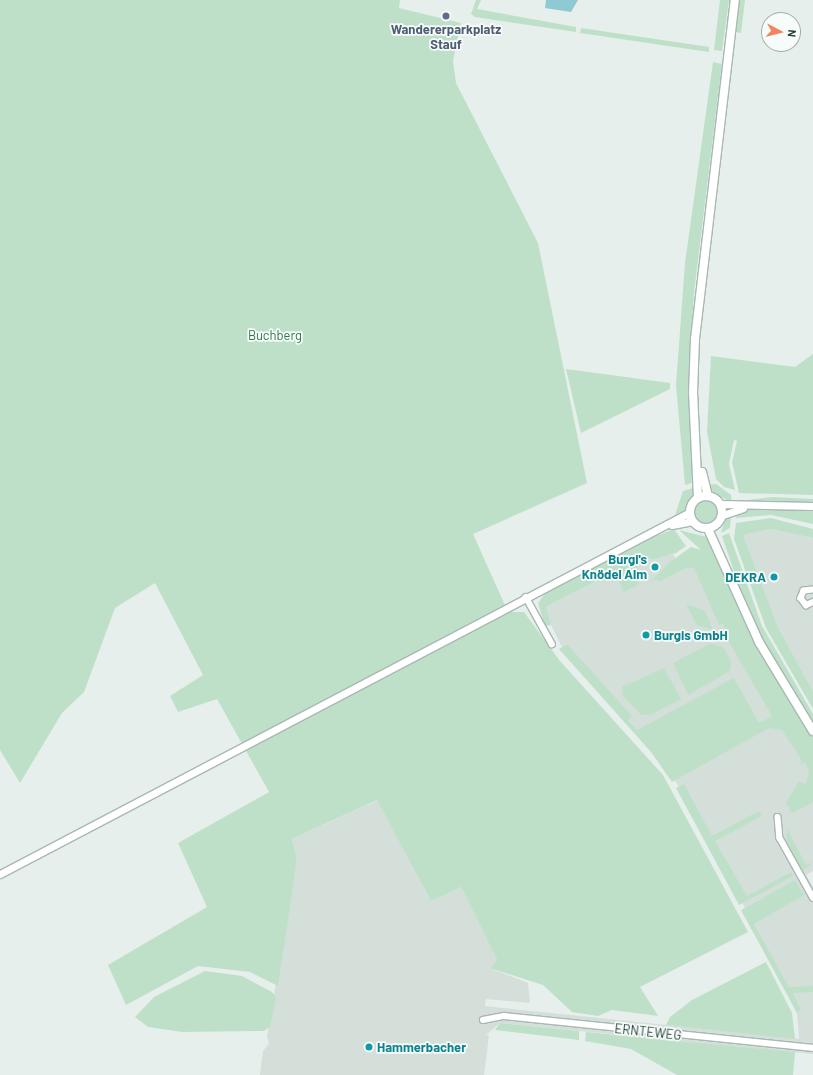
<!DOCTYPE html>
<html>
<head>
<meta charset="utf-8">
<style>
	body { margin:0 }
	#map { position:relative; width:813px; height:1075px; overflow:hidden; background:#e6efeb; font-family:Barlow,sans-serif }
	div>[style] { position:absolute }
	.built>* { inset:0; background:#d4dfda }
	.green>* { inset:0; background:#bfe0c8 }
	.round { border-radius:50% }
	.water>* { inset:0; background:#8ec9d4 }
	.roads { filter:drop-shadow(1px 0 #a8b8b2) drop-shadow(-1px 0 #a8b8b2) drop-shadow(0 1px #a8b8b2) drop-shadow(0 -1px #a8b8b2) }
	.minor>* { height:5.5px; margin:-2.75px; padding:0 2.75px; transform-origin:2.75px; border-radius:2.75px; background:#fff }
	.tertiary>* { height:7px; margin:-3.5px; padding:0 3.5px; transform-origin:3.5px; border-radius:3.5px; background:#fff }
	.secondary>* { height:8px; margin:-4px; padding:0 4px; transform-origin:4px; border-radius:4px; background:#fff }
	.secondary>.ring { margin:-4px; padding:0; box-sizing:content-box; background:none; border:8px solid #fff; border-radius:50% }
	.dots>* { width:11px; height:11px; translate:-50% -50%; box-sizing:border-box; border:2px solid #f7fbf9; border-radius:50% }
	span { translate:-50% -50%; white-space:nowrap; text-align:center; line-height:1.15; -webkit-text-stroke:3.5px #f7fbf9; paint-order:stroke }
	.service-label { font-size:13px; color:#4e5e75; font-weight:700 }
	.park-label { font-size:13px; color:#2d7a4b }
	.culture-label { font-size:13px; color:#0d838f; font-weight:700 }
	.right { translate:-100% -50%; text-align:right }
	.left { translate:0 -50%; text-align:left }
	.street-label { font-size:13px; color:#24423a }
	.north { position:absolute; left:761px; top:12px; width:40px; height:40px; box-sizing:border-box; background:#f7fbf9; border:1px solid #a3b1ad; border-radius:50%; rotate:97deg; font-size:11px; font-weight:700; line-height:16px; text-align:center; color:#24423a }
	.north::after { content:''; display:block; margin:auto; width:14px; height:18px; background:#f4845f; clip-path:polygon(50% 0,100% 100%,50% 72%,0 100%) }
</style>
</head>
<body>
<div id="map">
	<div class="built">
		<i style="clip-path:polygon(771px 529px,813px 538px,813px 691px,778px 627px,743px 535px)"></i>
		<i style="clip-path:polygon(673px 554px,681px 567px,696px 559px,813px 772px,813px 871px,806px 875px,813px 887px,813px 1054px,500px 1023px,486px 1035px,489px 1035px,484px 1075px,260px 1075px,263px 1051px,269px 1044px,267px 1036px,297px 859px,292px 839px,378px 800px,431px 901px,461px 887px,497px 960px,490px 968px,528px 983px,530px 1003px,486px 999px,485px 1006px,799px 1039px,797px 1013px,800px 1010px,752px 920px,802px 893px,795px 880px,745px 908px,663px 758px,577px 665px,567px 644px,562px 647px,548px 619px,546px 607px,614px 572px,624px 591px,635px 575px,636px 565px,651px 557px,652px 560px)"></i>
	</div>
	<div class="green">
		<i style="clip-path:polygon(0 0,400px 0,399px 8px,461px 23px,453px 61px,456px 83px,538px 243px,587px 483px,473px 534px,508px 612px,524px 612px,560px 661px,663px 775px,748px 932px,640px 987px,658px 1016px,612px 1010px,598px 1016px,572px 1012px,543px 985px,490px 968px,497px 960px,461px 887px,431px 901px,377px 800px,292px 839px,297px 859px,278px 986px,250px 972px,198px 966px,126px 1005px,108px 965px,207px 907px,178px 843px,269px 792px,217px 699px,178px 712px,170px 696px,203px 675px,155px 583px,115px 608px,84px 692px,62px 713px,20px 783px,0 750px)"></i>
		<i style="clip-path:polygon(476px 0,481px 0,477px 9px,576px 27px,576px 32px,475px 17px,471px 14px)"></i>
		<i style="clip-path:polygon(720px 0,729px 0,722px 51px,714px 50px)"></i>
		<i style="clip-path:polygon(739px 0,745px 0,741px 33px,735px 32px)"></i>
		<i style="clip-path:polygon(581px 28px,709px 47px,709px 52px,580px 33px)"></i>
		<i style="clip-path:polygon(713px 62px,722px 64px,694px 293px,688px 385px,695px 482px,685px 485px,676px 385px,685px 263px)"></i>
		<i style="clip-path:polygon(813px 354px,813px 495px,739px 493px,732px 462px,737px 441px,734px 440px,729px 464px,735px 490px,724px 487px,716px 479px,707px 432px,711px 356px,795px 367px)"></i>
		<i style="clip-path:polygon(566px 369px,670px 383px,670px 389px,581px 433px)"></i>
		<i style="clip-path:polygon(716px 484px,731px 495px,732px 503px,713px 492px,709px 485px)"></i>
		<i style="clip-path:polygon(697px 487px,687px 510px,675px 515px,683px 491px)"></i>
		<i style="clip-path:polygon(772px 497px,813px 499px,813px 503px,740px 501px)"></i>
		<i class="round" style="left:695px;top:500px;width:24px;height:24px"></i>
		<i style="clip-path:polygon(771px 507px,813px 509px,813px 524px,771px 515px,736px 518px,738px 511px)"></i>
		<i style="clip-path:polygon(731px 515px,730px 528px,721px 533px,725px 520px)"></i>
		<i style="clip-path:polygon(771px 518px,813px 529px,813px 538px,771px 529px,743px 535px,778px 627px,813px 691px,813px 709px,766px 628px,734px 539px,736px 523px)"></i>
		<i style="clip-path:polygon(674px 529px,686px 546px,676px 553px,652px 560px,651px 558px,636px 565px,639px 572px,635px 575px,639px 584px,624px 592px,614px 572px,546px 607px,551px 625px,545px 626px,538px 603px,546px 592px,634px 545px)"></i>
		<i style="clip-path:polygon(679px 530px,711px 538px,748px 627px,813px 737px,813px 802px,792px 813px,786px 803px,799px 781px,806px 785px,809px 771px,805px 762px,798px 766px,802px 761px,782px 730px,769px 728px,672px 782px,651px 752px,559px 649px,567px 644px,632px 716px,628px 720px,637px 730px,734px 678px,759px 723px,772px 716px,723px 632px,726px 630px,723px 624px,719px 625px,694px 568px,686px 568px,659px 582px,657px 579px,650px 582px,670px 562px,691px 547px,701px 550px)"></i>
		<i style="clip-path:polygon(729px 533px,762px 626px,813px 714px,813px 725px,773px 659px,742px 595px,722px 536px)"></i>
		<i style="clip-path:polygon(686px 604px,705px 611px,713px 630px,697px 625px)"></i>
		<i style="clip-path:polygon(711px 643px,724px 648px,731px 662px,730px 671px,688px 695px,673px 663px)"></i>
		<i style="clip-path:polygon(664px 668px,681px 699px,650px 715px,641px 715px,623px 696px,622px 687px)"></i>
		<i style="clip-path:polygon(684px 784px,712px 836px,759px 811px,762px 816px,715px 841px,747px 896px,791px 872px,793px 876px,739px 905px,676px 788px)"></i>
		<i style="clip-path:polygon(787px 828px,806px 865px,813px 862px,803px 871px,786px 840px)"></i>
		<i style="clip-path:polygon(795px 880px,804px 895px,754px 924px,789px 987px,813px 986px,813px 992px,793px 993px,801px 1010px,797px 1013px,741px 910px)"></i>
		<i style="clip-path:polygon(766px 962px,792px 1013px,795px 1039px,666px 1025px,670px 1017px,692px 1000px)"></i>
		<i style="clip-path:polygon(205px 971px,242px 976px,272px 992px,276px 997px,270px 1027px,264px 1031px,182px 1032px,148px 1027px,135px 1017px,154px 997px)"></i>
		<i style="clip-path:polygon(500px 1023px,579px 1031px,579px 1040px,495px 1030px)"></i>
		<i style="clip-path:polygon(586px 1032px,795px 1052px,793px 1075px,677px 1075px,631px 1049px,585px 1041px)"></i>
	</div>
	<div class="water">
		<i style="clip-path:polygon(546px 0,578px 0,571px 12px,545px 8px)"></i>
	</div>
	<div class="roads">
		<div class="minor">
			<i style="left:813px;top:590px;width:9px;rotate:174deg"></i>
			<i style="left:804px;top:591px;width:8px;rotate:113deg"></i>
			<i style="left:801px;top:598px;width:9px;rotate:54deg"></i>
			<i style="left:806px;top:605px;width:8px;rotate:-23deg"></i>
			<i style="left:526px;top:597px;width:54px;rotate:61deg"></i>
			<i style="left:778px;top:817px;width:21px;rotate:85deg"></i>
			<i style="left:780px;top:838px;width:68px;rotate:60.8deg"></i>
			<i style="left:483px;top:1020px;width:21px;rotate:-11deg"></i>
			<i style="left:504px;top:1016px;width:311px;rotate:5.9deg"></i>
		</div>
		<div class="tertiary">
			<i style="left:721px;top:504px;width:92px;rotate:1.2deg"></i>
			<i style="left:723px;top:515px;width:21px;rotate:-19deg"></i>
			<i style="left:672px;top:525px;width:21px;rotate:-11deg"></i>
			<i style="left:0;top:874px;width:779px;rotate:-27.68deg"></i>
		</div>
		<div class="secondary">
			<i style="left:702px;top:472px;width:25px;rotate:76deg"></i>
			<i class="ring" style="left:690px;top:496px;width:24px;height:24px"></i>
			<i style="left:698px;top:498px;width:105px;rotate:-92.7deg"></i>
			<i style="left:693px;top:393px;width:54px;rotate:-87.9deg"></i>
			<i style="left:695px;top:339px;width:341px;rotate:-83.3deg"></i>
			<i style="left:708px;top:529px;width:124px;rotate:65.7deg"></i>
			<i style="left:759px;top:642px;width:104px;rotate:58.8deg"></i>
		</div>
	</div>
	<div class="dots">
		<i style="left:446px;top:16px;background:#5c6f8a"></i>
		<i style="left:655px;top:567px;background:#0f9aa8"></i>
		<i style="left:774px;top:577px;background:#0f9aa8"></i>
		<i style="left:646px;top:635px;background:#0f9aa8"></i>
		<i style="left:369px;top:1047px;background:#0f9aa8"></i>
	</div>
	<div class="service-label">
		<span style="left:446px;top:37px">Wandererparkplatz<br>Stauf</span>
	</div>
	<div class="park-label">
		<span style="left:275px;top:335px">Buchberg</span>
	</div>
	<div class="culture-label">
		<span class="right" style="left:647px;top:567px">Burgi's<br>Knödel Alm</span>
		<span class="right" style="left:766px;top:577px">DEKRA</span>
		<span class="left" style="left:654px;top:635px">Burgis GmbH</span>
		<span class="left" style="left:377px;top:1047px">Hammerbacher</span>
	</div>
	<div class="street-label">
		<span style="left:648px;top:1032px;rotate:6deg">ERNTEWEG</span>
	</div>
	<div class="north">N</div>
</div>
</body>
</html>
